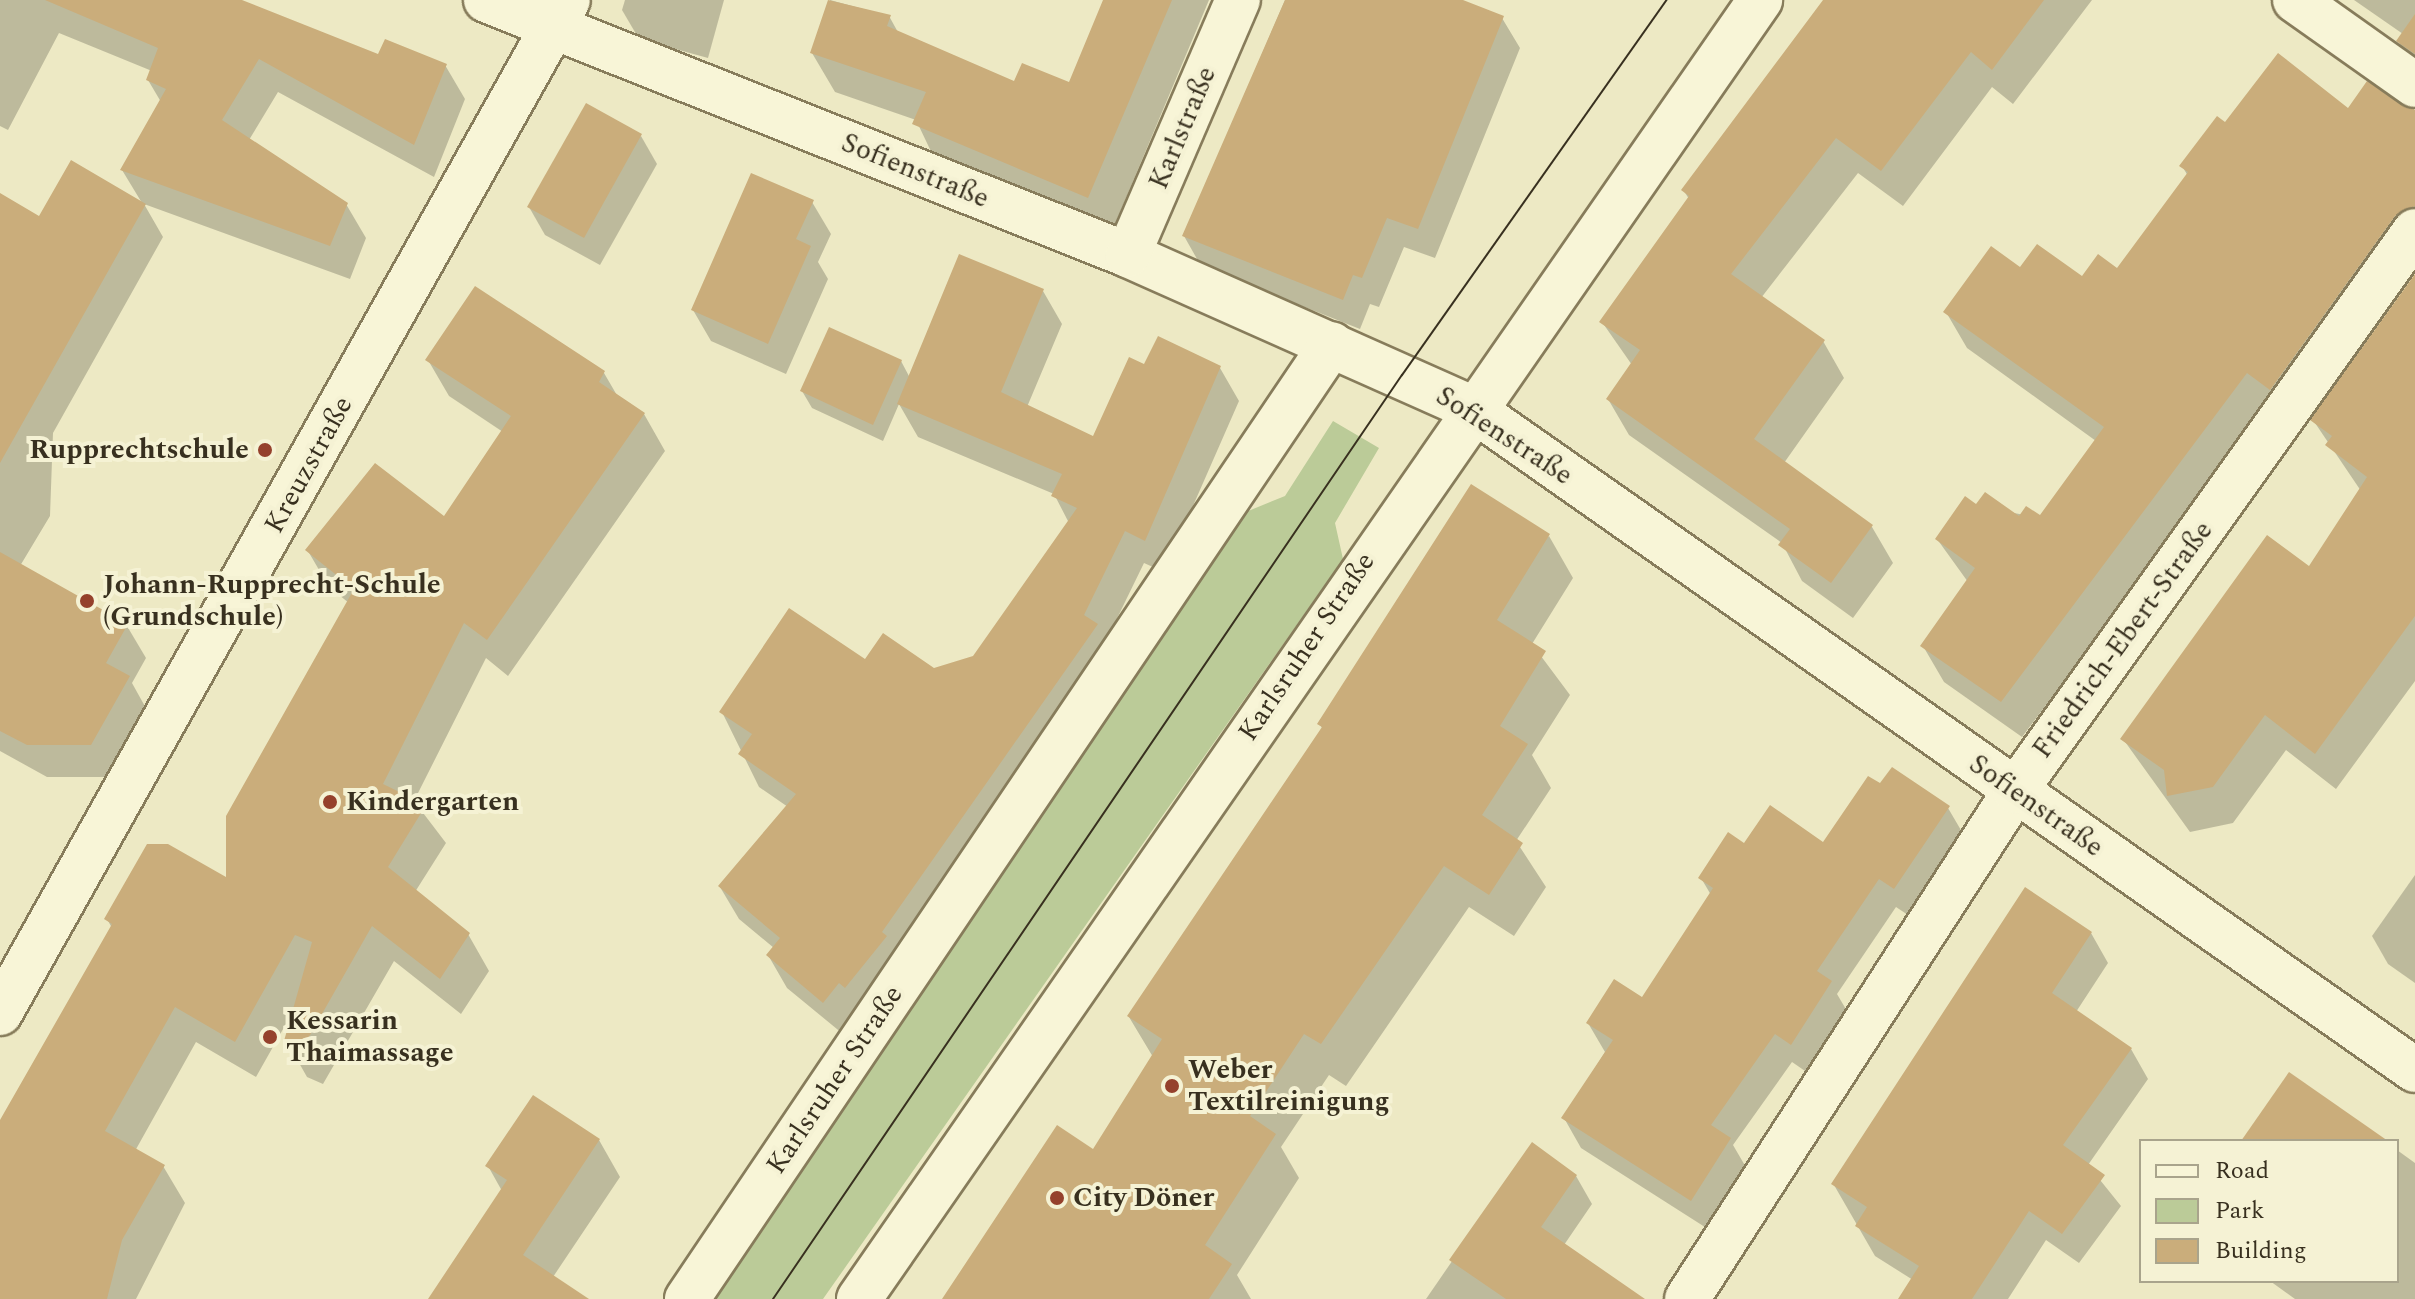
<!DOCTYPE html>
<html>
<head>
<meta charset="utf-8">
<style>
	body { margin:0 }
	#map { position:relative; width:2415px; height:1299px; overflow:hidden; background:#ede9c4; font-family:Spectral,serif }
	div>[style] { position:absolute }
	.green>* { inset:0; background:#bbcb98 }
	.shadow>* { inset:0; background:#0003 }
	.building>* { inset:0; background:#caad7b }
	.roads { filter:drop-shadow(2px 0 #877c5b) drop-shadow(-2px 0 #877c5b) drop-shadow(0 2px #877c5b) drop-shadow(0 -2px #877c5b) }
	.minor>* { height:44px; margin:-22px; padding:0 22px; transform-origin:22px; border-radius:22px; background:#f8f5d7 }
	.tram>* { height:2px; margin:-1px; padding:0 1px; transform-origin:1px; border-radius:1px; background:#38301f }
	.dots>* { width:22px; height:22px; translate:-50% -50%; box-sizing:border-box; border:4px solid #f5f2d4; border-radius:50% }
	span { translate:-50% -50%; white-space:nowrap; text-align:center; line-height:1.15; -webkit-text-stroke:8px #f5f2d4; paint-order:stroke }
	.street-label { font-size:28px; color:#38301f }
	.poi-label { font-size:28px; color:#38301f; font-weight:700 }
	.right { translate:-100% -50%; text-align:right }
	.left { translate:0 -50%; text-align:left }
	.legend { position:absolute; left:2139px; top:1139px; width:260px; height:144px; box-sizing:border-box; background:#f5f2d4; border:2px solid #a9a48c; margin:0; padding:10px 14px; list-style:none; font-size:24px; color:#38301f }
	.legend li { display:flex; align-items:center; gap:16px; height:40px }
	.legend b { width:40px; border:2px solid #a9a48c }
</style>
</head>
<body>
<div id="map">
	<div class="green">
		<i style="clip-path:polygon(1333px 421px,1379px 448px,1335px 523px,1343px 559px,823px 1299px,711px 1299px,1236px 516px,1285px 496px)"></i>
	</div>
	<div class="shadow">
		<i style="clip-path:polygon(0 0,238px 0,379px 56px,445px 65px,465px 99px,434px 177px,278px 92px,249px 140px,346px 204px,366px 238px,350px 279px,144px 204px,163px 237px,53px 433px,50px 516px,20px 566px,127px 626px,146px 658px,132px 683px,147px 710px,109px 777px,47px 777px,0 751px,0 207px,40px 219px,142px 203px,122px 170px,161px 102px,148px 80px,152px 71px,59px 33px,8px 130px,0 126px)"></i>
		<i style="clip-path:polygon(625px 0,724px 0,708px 58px,639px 39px,622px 10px)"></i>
		<i style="clip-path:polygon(830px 0,889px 16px,899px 34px,1015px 84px,1070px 85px,1105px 0,1209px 0,1110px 236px,937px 164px,916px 120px,835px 92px,812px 53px)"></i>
		<i style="clip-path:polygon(1285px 0,1457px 0,1502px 18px,1520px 48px,1435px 258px,1404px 247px,1379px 307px,1370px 304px,1360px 329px,1201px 266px,1184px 236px)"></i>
		<i style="clip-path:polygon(1825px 0,2092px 0,2013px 104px,1992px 87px,1903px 206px,1858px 173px,1761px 298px,1823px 341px,1844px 378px,1784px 463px,1872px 527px,1893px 563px,1853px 618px,1802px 581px,1782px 543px,1629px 435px,1608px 399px,1632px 365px,1602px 322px,1689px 199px,1684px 191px)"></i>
		<i style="clip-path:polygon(2354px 0,2415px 0,2415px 70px,2398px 41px,2403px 34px)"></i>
		<i style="clip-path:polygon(2349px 110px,2415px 112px,2415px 235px,2269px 408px,2022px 737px,1944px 682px,1923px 646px,1968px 582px,1937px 539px,1977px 506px,2040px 518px,2096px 441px,1967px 348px,1946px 312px,2021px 270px,2083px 279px,2118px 271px,2188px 176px,2182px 166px,2226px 125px)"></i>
		<i style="clip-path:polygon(641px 136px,657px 164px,600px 265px,545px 235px,529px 207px)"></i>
		<i style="clip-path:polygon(812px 202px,831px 234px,818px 262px,828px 279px,786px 374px,711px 341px,693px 310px)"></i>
		<i style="clip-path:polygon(2415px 275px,2415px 681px,2336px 789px,2286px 750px,2233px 823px,2190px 832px,2123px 739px,2310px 568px,2361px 491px,2313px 420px)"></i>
		<i style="clip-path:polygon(1043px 291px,1062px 324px,1027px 407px,1094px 439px,1145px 366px,1220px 368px,1239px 401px,1164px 572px,1144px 563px,1106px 641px,843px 1034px,787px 988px,768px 955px,774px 948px,739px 919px,720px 887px,788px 807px,759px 787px,722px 712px,865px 662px,934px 671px,974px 658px,1069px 523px,1054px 494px,918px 437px,899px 404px,883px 441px,812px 408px,802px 391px,901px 361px,910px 378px)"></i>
		<i style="clip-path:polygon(428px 360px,604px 373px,618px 397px,644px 414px,665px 451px,508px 676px,486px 658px,414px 801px,446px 843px,415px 892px,468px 934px,489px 971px,461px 1014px,394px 961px,323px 1084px,307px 1077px,286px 1040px,291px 1015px,256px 1077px,196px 1042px,135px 1151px,163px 1166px,185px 1203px,136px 1299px,0 1299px,0 1131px,112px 928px,107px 919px,228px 881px,349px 603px,329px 587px,308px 551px,444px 519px,503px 432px,449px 396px)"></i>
		<i style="clip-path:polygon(1549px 536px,1573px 578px,1532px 644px,1570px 695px,1532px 755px,1551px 788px,1516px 841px,1546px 887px,1514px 936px,1469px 907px,1346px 1086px,1329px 1075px,1281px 1147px,1299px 1178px,1237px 1275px,1251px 1299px,944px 1299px,1093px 1151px,1153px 1057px,1129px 1017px,1323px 730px,1320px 724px)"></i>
		<i style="clip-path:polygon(1881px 786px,1948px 808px,1965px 837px,1911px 917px,1896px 907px,1837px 994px,1847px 1011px,1808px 1073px,1792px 1062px,1733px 1145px,1747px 1169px,1708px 1229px,1581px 1148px,1564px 1118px,1605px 1052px,1588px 1023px,1643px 1000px,1711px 895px,1701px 878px,1745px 846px,1824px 844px)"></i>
		<i style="clip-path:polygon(2415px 875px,2415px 983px,2388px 964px,2372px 936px)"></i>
		<i style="clip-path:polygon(2091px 933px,2108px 963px,2076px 1012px,2131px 1049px,2148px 1079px,2088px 1165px,2121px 1206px,2079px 1263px,2046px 1240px,2008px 1299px,1901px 1299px,1913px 1280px,1875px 1256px,1834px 1185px)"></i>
		<i style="clip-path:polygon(599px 1140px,620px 1177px,553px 1277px,585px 1299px,430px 1299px,502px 1191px,488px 1166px)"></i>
		<i style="clip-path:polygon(1532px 1145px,1576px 1176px,1592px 1204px,1564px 1245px,1634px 1299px,1426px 1299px)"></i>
		<i style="clip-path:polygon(2397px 1150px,2415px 1163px,2415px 1299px,2295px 1299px,2270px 1281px,2397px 1281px)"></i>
	</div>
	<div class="building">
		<i style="clip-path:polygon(45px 0,242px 0,378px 54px,385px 39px,447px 64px,414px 145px,259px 59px,222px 120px,348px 203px,330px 246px,120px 170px,166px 89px,146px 80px,158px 48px)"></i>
		<i style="clip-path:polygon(828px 0,891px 15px,887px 26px,1014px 81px,1022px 63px,1069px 82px,1103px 0,1172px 0,1088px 198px,912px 124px,926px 92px,810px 53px)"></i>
		<i style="clip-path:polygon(1285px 0,1463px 0,1504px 16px,1418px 229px,1387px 218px,1362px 278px,1353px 275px,1343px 300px,1182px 236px)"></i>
		<i style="clip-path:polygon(1823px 0,2044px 0,1992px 70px,1971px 52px,1881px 171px,1836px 138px,1731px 274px,1825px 340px,1754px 439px,1873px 525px,1831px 583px,1778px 545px,1790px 529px,1606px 399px,1640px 350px,1599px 322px,1689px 196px,1681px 190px)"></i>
		<i style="clip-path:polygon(2415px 14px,2415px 54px,2396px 41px)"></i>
		<i style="clip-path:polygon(2278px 53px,2348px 108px,2367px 81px,2415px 110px,2415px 206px,2395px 216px,2270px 390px,2247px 373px,2001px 702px,1920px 646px,1975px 568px,1935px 539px,1965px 496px,1976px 504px,1985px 492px,2019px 516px,2026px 506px,2040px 515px,2104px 427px,1943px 312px,1991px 246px,2020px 267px,2037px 244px,2082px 276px,2098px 254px,2117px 268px,2188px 172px,2179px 166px,2217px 116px,2225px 122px)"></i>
		<i style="clip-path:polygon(586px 103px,642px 134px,584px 238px,527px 207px)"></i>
		<i style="clip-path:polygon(71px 160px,146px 204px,0 463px,0 193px,39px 216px)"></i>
		<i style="clip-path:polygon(751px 173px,814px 200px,796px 239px,811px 246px,768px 344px,691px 310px)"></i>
		<i style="clip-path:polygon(959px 254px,1044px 289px,1001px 392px,1093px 436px,1129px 357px,1144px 364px,1158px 336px,1221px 366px,1145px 541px,1125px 531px,1084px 615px,1098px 624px,882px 932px,887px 936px,845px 988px,839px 983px,823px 1003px,766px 955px,780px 938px,718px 886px,796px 794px,738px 754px,752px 734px,719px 712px,789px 608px,865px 659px,883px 633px,934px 668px,973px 656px,1077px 508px,1051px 496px,1062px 474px,897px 404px)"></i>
		<i style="clip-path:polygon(2415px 274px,2415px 616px,2315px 754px,2265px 715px,2213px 787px,2167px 796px,2164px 770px,2120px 739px,2267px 535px,2309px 566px,2367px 477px,2325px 445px,2332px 436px,2310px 420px)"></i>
		<i style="clip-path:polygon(475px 286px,605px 371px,599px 382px,645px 413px,487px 640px,464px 623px,383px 784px,426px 805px,388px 867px,470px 933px,440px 979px,372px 926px,302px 1049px,284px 1041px,312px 942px,295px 935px,235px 1042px,175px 1007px,105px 1131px,165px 1165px,122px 1240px,107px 1299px,0 1299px,0 1120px,112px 924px,104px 919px,147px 844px,168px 844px,226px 877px,226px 816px,354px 589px,305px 550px,375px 463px,444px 516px,511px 416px,425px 360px)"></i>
		<i style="clip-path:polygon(829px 327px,902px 360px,873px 425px,800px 391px)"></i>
		<i style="clip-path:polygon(1471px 484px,1550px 534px,1497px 620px,1546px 651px,1500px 726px,1528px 744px,1482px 815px,1523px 843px,1489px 895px,1444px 866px,1321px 1044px,1304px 1034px,1250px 1116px,1276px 1134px,1205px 1245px,1232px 1264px,1209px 1299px,942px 1299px,1057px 1125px,1093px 1149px,1162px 1039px,1127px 1016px,1322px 727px,1317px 724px)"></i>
		<i style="clip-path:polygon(0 552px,128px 624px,106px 663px,130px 676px,91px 745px,27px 745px,0 731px)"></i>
		<i style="clip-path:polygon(1892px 767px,1950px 806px,1894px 889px,1879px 879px,1817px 971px,1832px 981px,1791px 1045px,1775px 1034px,1711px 1125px,1731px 1138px,1691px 1201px,1561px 1118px,1613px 1040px,1586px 1023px,1614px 979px,1642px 997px,1713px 888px,1698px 878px,1728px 832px,1744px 843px,1770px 805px,1823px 842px,1868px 776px,1880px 783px)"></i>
		<i style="clip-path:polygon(2025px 887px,2092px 932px,2052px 993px,2132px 1048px,2063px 1145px,2105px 1175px,2062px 1234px,2029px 1211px,1972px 1299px,1898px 1299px,1919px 1266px,1855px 1226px,1867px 1207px,1831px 1184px)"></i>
		<i style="clip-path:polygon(2289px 1072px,2388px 1141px,2241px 1141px)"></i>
		<i style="clip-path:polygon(533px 1095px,600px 1139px,523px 1255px,589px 1299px,428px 1299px,507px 1180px,485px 1166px)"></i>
		<i style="clip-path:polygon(1532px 1142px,1577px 1175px,1541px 1227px,1645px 1299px,1506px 1299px,1449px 1260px)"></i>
	</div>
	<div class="roads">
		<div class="minor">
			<i style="left:486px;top:0;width:691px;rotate:21.66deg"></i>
			<i style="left:1128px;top:255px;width:376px;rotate:24deg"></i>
			<i style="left:1471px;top:408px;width:1153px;rotate:35.04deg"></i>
			<i style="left:2295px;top:0;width:147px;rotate:35.3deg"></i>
			<i style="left:1128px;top:255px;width:278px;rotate:-66.7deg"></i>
			<i style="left:0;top:1013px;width:1161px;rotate:-60.72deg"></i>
			<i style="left:687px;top:1299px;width:1152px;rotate:-55.97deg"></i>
			<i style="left:859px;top:1299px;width:1581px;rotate:-55.25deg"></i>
			<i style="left:1687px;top:1299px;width:605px;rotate:-57.15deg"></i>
			<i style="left:2015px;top:791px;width:688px;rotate:-54.46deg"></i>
		</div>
	</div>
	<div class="tram">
		<i style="left:773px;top:1299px;width:1118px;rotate:-55.76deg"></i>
		<i style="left:1402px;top:375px;width:459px;rotate:-54.8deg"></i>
	</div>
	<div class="dots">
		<i style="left:265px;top:450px;background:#95412c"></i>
		<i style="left:87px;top:601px;background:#95412c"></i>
		<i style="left:330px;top:802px;background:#95412c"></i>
		<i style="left:270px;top:1037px;background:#95412c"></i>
		<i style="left:1172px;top:1086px;background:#95412c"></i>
		<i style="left:1057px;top:1198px;background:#95412c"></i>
	</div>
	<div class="street-label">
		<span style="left:1183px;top:128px;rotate:-67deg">Karlstraße</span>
		<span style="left:915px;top:171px;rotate:22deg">Sofienstraße</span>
		<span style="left:1504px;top:436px;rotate:33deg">Sofienstraße</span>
		<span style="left:309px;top:465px;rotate:-61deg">Kreuzstraße</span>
		<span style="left:2123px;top:640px;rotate:-54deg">Friedrich-Ebert-Straße</span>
		<span style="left:1307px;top:647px;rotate:-56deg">Karlsruher Straße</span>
		<span style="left:2036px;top:806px;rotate:35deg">Sofienstraße</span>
		<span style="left:835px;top:1080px;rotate:-56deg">Karlsruher Straße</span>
	</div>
	<div class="poi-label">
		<span class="right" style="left:249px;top:450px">Rupprechtschule</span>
		<span class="left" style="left:103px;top:601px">Johann-Rupprecht-Schule<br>(Grundschule)</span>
		<span class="left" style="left:346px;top:802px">Kindergarten</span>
		<span class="left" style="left:286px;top:1037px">Kessarin<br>Thaimassage</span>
		<span class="left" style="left:1188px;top:1086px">Weber<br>Textilreinigung</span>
		<span class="left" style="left:1073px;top:1198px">City Döner</span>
	</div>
	<ul class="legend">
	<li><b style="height:10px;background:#f8f5d7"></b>Road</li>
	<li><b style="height:22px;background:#bbcb98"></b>Park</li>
	<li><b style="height:22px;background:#caad7b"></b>Building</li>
	</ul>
</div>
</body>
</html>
